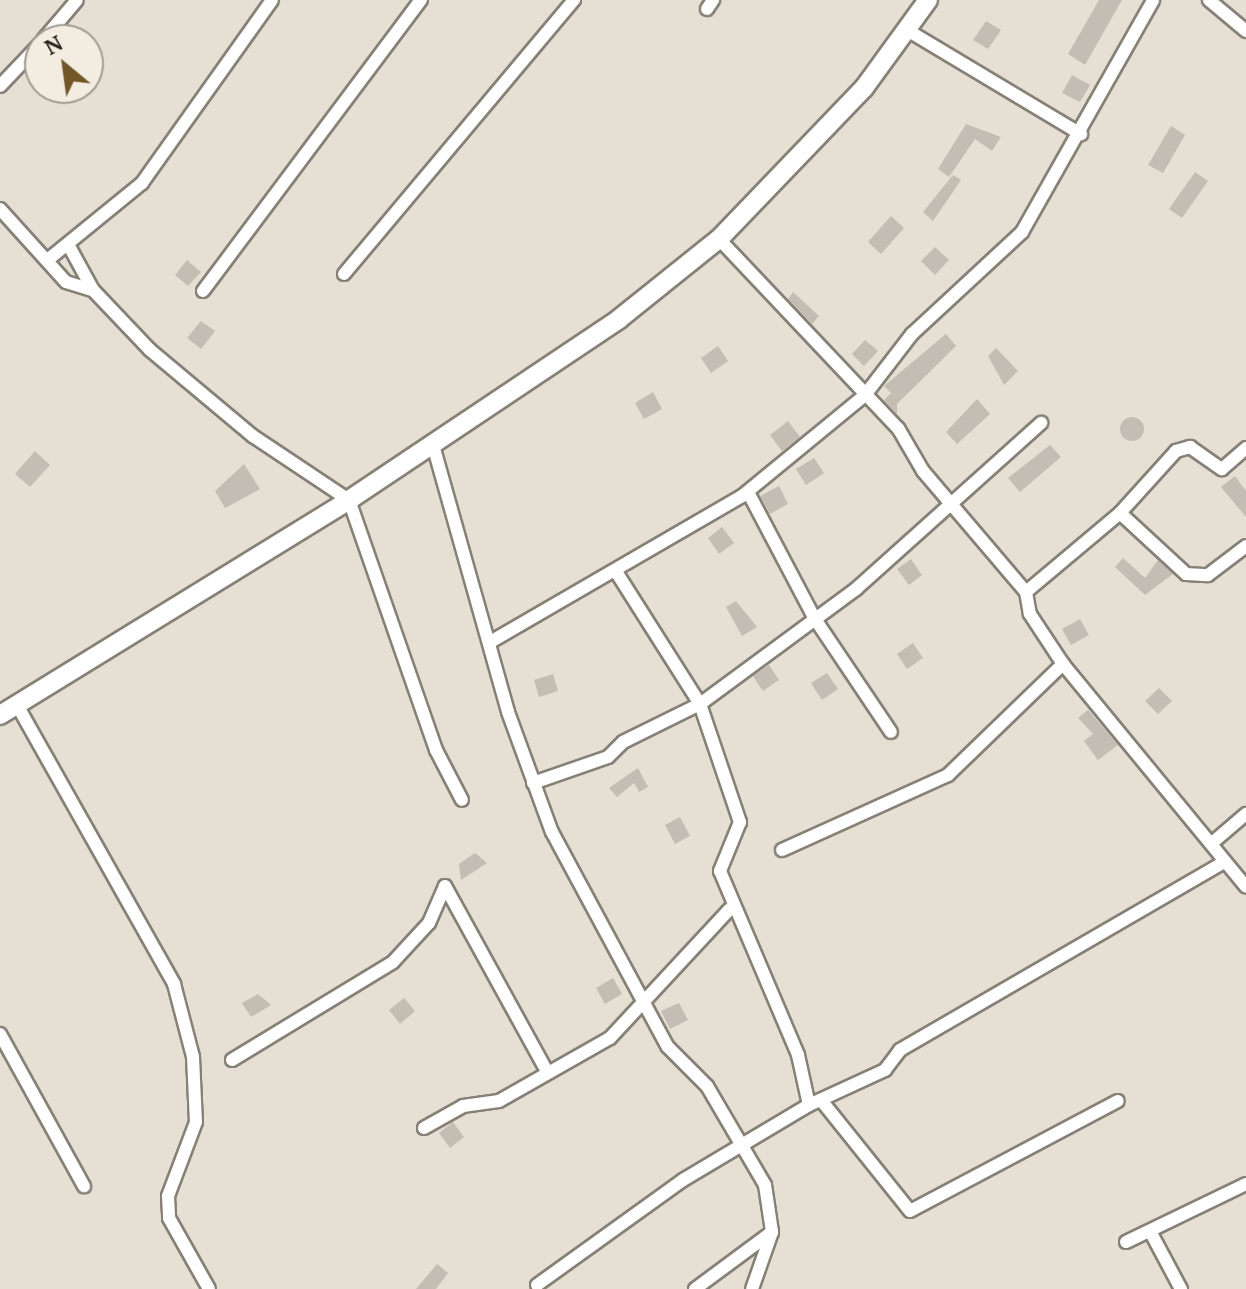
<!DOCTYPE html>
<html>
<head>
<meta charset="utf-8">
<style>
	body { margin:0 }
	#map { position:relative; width:1246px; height:1289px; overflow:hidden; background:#e5dfd4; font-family:"PT Serif",serif }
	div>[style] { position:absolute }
	.building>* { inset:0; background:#c4bdb3 }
	.round { border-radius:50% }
	.roads { filter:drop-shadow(2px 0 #868076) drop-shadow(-2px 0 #868076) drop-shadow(0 2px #868076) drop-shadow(0 -2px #868076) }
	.street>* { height:12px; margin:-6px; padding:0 6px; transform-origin:6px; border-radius:6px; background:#fff }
	.secondary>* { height:18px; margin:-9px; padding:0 9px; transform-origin:9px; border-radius:9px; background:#fff }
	span { translate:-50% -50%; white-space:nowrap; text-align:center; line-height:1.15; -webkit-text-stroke:8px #f3ece1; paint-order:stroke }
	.north { position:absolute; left:24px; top:24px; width:80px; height:80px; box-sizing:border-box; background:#f3ece1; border:2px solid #a19c93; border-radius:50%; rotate:331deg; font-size:22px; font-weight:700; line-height:32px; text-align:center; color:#26231f }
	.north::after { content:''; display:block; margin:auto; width:28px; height:36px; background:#725829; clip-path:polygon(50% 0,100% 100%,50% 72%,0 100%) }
</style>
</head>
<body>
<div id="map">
	<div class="building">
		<i style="clip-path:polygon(1099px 0,1122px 0,1085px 65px,1068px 54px)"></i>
		<i style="clip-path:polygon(986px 21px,1001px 30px,988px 49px,973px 40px)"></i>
		<i style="clip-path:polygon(1072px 75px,1090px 85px,1080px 102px,1062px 93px)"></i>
		<i style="clip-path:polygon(966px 124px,1001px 137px,992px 151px,975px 139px,949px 177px,938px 169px)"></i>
		<i style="clip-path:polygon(1171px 126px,1185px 135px,1163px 173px,1148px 165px)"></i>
		<i style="clip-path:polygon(1195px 172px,1208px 181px,1182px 218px,1169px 209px)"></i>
		<i style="clip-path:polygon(953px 175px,961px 180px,933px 221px,923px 212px)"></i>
		<i style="clip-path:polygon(891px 216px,904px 228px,881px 254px,868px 242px)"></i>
		<i style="clip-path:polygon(935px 247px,949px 260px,935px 275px,921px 261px)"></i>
		<i style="clip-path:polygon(187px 260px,201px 272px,188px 286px,175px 275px)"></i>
		<i style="clip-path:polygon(793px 292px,819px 316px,812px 324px,788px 299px)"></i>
		<i style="clip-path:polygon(201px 321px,215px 331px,201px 349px,187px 338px)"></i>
		<i style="clip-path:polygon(946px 334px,956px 346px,897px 404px,897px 414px,884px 400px,891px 393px,884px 386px)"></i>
		<i style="clip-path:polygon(865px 340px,878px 351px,864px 366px,852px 354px)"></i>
		<i style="clip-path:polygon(718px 346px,728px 361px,711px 373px,701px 358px)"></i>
		<i style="clip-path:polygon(996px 348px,1018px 371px,1004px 385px,988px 356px)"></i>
		<i style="clip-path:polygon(653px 392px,662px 409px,644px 419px,635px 403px)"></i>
		<i style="clip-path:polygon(977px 399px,990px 414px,957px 444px,946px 432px)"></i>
		<i class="round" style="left:1120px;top:417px;width:24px;height:24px"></i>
		<i style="clip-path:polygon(788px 421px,800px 437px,782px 451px,770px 435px)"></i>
		<i style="clip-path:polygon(1050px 445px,1061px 457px,1020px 492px,1008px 478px)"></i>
		<i style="clip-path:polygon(35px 451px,50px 465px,30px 487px,15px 474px)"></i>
		<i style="clip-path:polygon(814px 458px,824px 473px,806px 485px,796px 469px)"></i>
		<i style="clip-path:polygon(244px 464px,260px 489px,225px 508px,215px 491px)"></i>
		<i style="clip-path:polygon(1235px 476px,1246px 491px,1246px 517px,1221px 487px)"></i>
		<i style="clip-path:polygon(779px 486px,788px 504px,770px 514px,760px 496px)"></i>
		<i style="clip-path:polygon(722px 527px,734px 543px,719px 554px,708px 538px)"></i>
		<i style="clip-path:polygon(1123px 558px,1145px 578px,1158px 560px,1173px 574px,1145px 595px,1115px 567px)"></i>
		<i style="clip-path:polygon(911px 559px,922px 575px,909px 585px,897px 569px)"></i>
		<i style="clip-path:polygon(736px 601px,757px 627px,742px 636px,726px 607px)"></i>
		<i style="clip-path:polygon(1080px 619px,1089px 635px,1071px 645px,1062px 629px)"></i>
		<i style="clip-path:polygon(913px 643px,923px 658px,907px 669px,897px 654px)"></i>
		<i style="clip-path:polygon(769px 665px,779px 680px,763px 691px,753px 676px)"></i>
		<i style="clip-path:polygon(827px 673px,838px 689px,822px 700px,811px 683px)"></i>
		<i style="clip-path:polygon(553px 674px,558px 691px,539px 697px,534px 680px)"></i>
		<i style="clip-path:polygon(1159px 688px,1172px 701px,1158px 714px,1145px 701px)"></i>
		<i style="clip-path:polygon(1088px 710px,1118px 745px,1098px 760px,1084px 741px,1093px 734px,1078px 718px)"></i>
		<i style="clip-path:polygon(638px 768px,648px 787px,639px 792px,634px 783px,617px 797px,609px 788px)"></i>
		<i style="clip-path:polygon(680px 817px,690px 836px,675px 844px,665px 825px)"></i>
		<i style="clip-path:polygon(475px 853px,487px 863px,461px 880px,459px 864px)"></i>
		<i style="clip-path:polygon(613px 978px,622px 994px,605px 1004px,596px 988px)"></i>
		<i style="clip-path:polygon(258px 994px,271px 1005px,251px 1017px,242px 1003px)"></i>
		<i style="clip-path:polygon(404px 998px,415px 1011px,400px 1024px,389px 1010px)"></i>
		<i style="clip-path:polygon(679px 1003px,688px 1020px,670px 1029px,661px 1011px)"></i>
		<i style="clip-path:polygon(453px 1122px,464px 1137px,450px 1148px,439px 1133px)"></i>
		<i style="clip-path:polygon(437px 1264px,448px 1273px,436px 1289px,416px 1289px)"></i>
	</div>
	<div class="roads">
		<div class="street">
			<i style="left:1209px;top:0;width:48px;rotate:40deg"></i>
			<i style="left:707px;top:9px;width:11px;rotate:-56deg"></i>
			<i style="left:907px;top:30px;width:203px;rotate:30.9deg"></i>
			<i style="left:43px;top:40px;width:52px;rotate:-49.6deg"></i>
			<i style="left:0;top:86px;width:58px;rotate:-46.4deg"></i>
			<i style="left:0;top:209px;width:98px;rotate:47.9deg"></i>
			<i style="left:66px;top:282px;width:28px;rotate:17deg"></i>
			<i style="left:93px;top:290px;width:83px;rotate:46.5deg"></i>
			<i style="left:150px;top:350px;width:134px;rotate:39.9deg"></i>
			<i style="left:253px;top:436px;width:115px;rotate:33.7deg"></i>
			<i style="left:349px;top:500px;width:265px;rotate:70.8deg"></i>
			<i style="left:436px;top:750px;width:56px;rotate:62.5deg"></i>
			<i style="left:719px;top:239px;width:260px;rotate:46.6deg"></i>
			<i style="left:898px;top:428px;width:50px;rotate:59.8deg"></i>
			<i style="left:923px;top:471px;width:159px;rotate:49.6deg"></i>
			<i style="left:1026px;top:592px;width:22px;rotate:80deg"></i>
			<i style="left:1030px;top:614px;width:60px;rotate:56.6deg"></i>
			<i style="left:1063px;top:664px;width:288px;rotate:50.6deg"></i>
			<i style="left:69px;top:246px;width:50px;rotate:61.4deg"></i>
			<i style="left:50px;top:258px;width:119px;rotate:-39.2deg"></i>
			<i style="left:142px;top:183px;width:224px;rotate:-54.6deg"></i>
			<i style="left:344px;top:274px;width:358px;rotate:-50deg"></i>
			<i style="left:203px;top:291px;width:364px;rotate:-53.2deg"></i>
			<i style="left:433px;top:445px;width:277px;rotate:74.3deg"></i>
			<i style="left:508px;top:712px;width:128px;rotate:69.9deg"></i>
			<i style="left:552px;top:832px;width:244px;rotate:61.7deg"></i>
			<i style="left:668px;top:1047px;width:55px;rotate:45deg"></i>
			<i style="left:707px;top:1086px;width:115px;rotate:59.6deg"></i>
			<i style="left:765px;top:1185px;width:48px;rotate:81.5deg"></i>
			<i style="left:772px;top:1232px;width:60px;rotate:109.3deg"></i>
			<i style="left:748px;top:492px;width:144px;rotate:62.2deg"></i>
			<i style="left:815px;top:619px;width:136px;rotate:56.1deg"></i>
			<i style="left:1120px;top:513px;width:90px;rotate:42.7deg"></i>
			<i style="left:1186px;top:574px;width:22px;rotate:3deg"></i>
			<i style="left:1208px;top:575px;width:48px;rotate:-37.3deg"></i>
			<i style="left:615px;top:570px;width:159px;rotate:57.6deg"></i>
			<i style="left:700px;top:704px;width:125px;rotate:71.3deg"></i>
			<i style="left:740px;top:822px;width:53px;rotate:112.2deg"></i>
			<i style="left:720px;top:871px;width:200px;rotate:67deg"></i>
			<i style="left:798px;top:1055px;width:51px;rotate:77.6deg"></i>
			<i style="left:1026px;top:592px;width:123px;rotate:-40deg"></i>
			<i style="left:1120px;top:513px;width:84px;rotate:-47.9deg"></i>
			<i style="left:1176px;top:451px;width:15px;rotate:-16deg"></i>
			<i style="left:1190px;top:447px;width:39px;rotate:35deg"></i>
			<i style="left:1222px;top:469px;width:32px;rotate:-41deg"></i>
			<i style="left:492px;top:641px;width:289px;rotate:-30.1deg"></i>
			<i style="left:742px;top:496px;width:159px;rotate:-39.4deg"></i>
			<i style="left:865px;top:395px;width:77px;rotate:-52.4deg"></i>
			<i style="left:912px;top:334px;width:150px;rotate:-42.8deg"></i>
			<i style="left:1022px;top:232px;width:266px;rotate:-60.5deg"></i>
			<i style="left:17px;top:705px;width:320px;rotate:60.6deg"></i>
			<i style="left:174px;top:984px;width:75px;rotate:75.4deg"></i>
			<i style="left:193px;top:1057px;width:65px;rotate:87.4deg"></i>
			<i style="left:196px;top:1122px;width:79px;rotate:110.7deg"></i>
			<i style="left:168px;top:1196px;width:22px;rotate:87deg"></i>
			<i style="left:169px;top:1218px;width:81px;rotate:60.6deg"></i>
			<i style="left:533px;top:783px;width:79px;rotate:-19.1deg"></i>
			<i style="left:608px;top:757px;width:21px;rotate:-45deg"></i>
			<i style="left:623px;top:742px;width:86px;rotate:-26.3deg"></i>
			<i style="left:700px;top:704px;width:194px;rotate:-36.4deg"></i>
			<i style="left:856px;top:589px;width:249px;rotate:-41.9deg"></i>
			<i style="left:1212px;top:843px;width:45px;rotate:-40.5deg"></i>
			<i style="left:782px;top:850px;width:182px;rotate:-24.3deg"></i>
			<i style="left:948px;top:775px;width:160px;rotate:-44deg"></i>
			<i style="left:445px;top:886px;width:213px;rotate:61.2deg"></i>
			<i style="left:0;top:1034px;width:174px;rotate:61.1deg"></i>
			<i style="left:232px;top:1060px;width:188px;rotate:-31.3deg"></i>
			<i style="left:393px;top:962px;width:53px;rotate:-47.3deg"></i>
			<i style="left:429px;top:923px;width:40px;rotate:-66.6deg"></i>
			<i style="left:821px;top:1100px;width:142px;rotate:51.3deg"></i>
			<i style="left:910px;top:1211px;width:235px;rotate:-27.9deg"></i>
			<i style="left:424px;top:1128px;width:45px;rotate:-29.4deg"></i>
			<i style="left:463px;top:1106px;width:36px;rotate:-8deg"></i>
			<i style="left:499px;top:1101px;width:128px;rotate:-29.6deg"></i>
			<i style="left:610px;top:1038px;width:176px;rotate:-47.1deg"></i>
			<i style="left:1150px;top:1231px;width:66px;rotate:61.9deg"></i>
			<i style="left:1126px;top:1242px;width:133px;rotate:-25.8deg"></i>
			<i style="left:537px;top:1285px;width:180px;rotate:-35.7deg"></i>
			<i style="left:683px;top:1180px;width:147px;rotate:-30.8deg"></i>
			<i style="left:809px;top:1105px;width:84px;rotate:-24.7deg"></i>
			<i style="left:885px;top:1070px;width:25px;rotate:-53deg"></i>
			<i style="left:900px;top:1050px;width:371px;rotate:-30.1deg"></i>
			<i style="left:695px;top:1289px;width:96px;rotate:-36.5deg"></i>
		</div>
		<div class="secondary">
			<i style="left:0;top:715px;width:410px;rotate:-31.6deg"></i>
			<i style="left:349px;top:500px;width:325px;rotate:-33.8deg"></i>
			<i style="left:619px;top:319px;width:128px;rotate:-38.7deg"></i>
			<i style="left:719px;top:239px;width:209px;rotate:-46.2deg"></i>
			<i style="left:864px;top:88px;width:109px;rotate:-54deg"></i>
		</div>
	</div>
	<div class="north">N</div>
</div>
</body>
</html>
